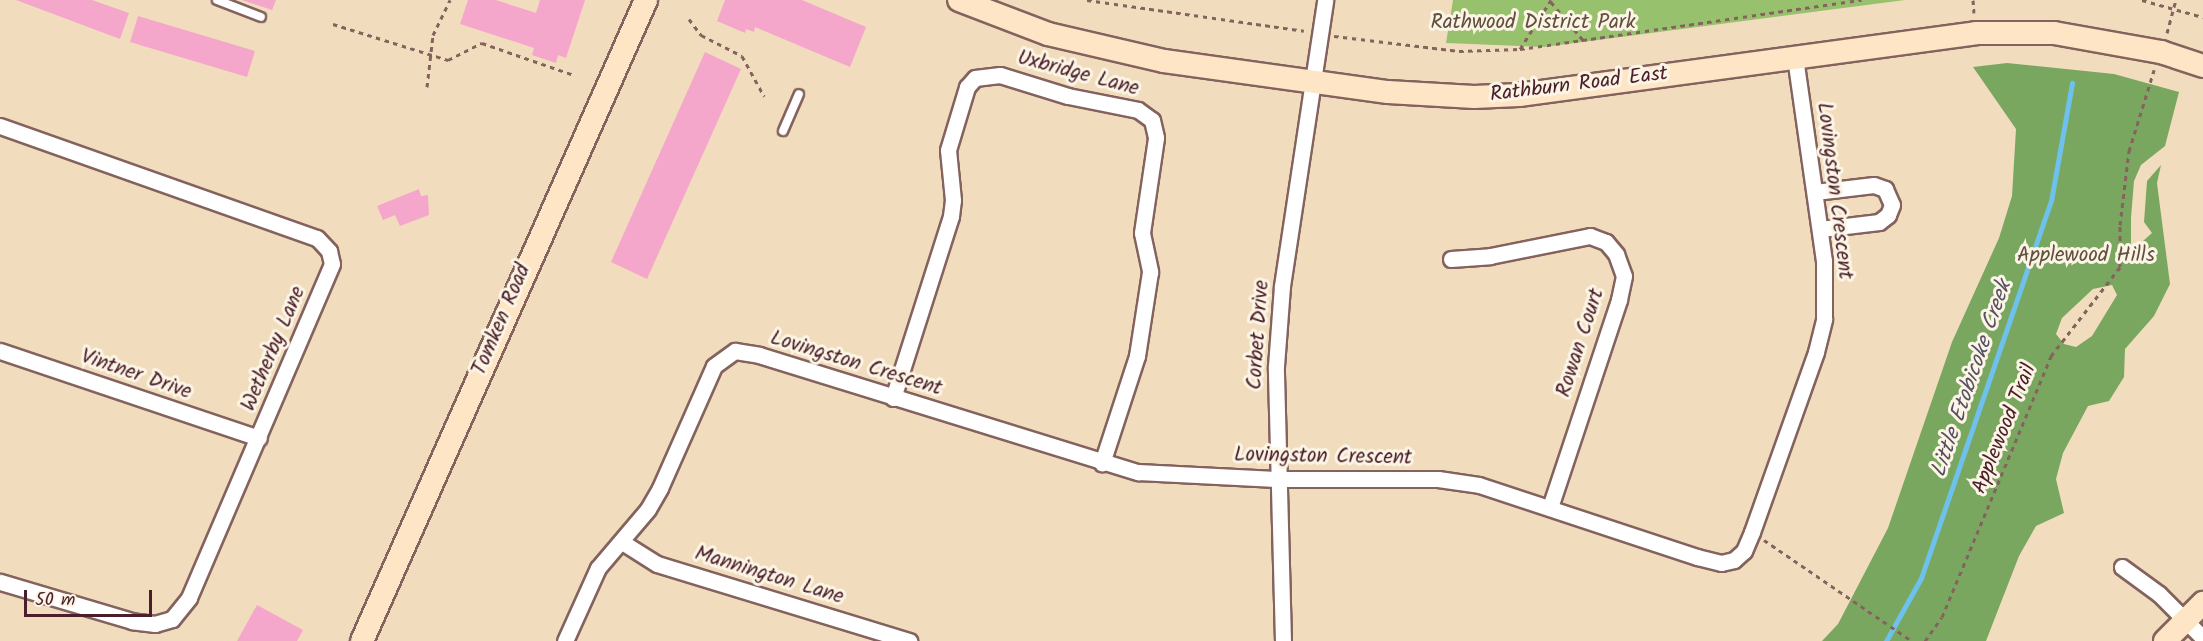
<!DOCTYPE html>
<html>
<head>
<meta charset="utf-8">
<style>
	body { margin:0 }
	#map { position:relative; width:2203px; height:641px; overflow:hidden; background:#f1ddbd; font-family:Kalam,sans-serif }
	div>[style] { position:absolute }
	.green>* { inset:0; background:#98c16d }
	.forest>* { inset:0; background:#7aa760 }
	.stream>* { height:5px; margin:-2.5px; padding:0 2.5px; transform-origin:2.5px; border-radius:2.5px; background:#6ec1ea }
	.building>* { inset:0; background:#f5a6cb }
	.path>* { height:3px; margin-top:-1.5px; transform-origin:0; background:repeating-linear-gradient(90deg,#84625e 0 4.5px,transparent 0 9px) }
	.roads { filter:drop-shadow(2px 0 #84625e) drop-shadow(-2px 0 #84625e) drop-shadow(0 2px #84625e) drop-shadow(0 -2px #84625e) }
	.lane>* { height:8px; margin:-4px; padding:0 4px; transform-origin:4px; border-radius:4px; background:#fff }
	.street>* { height:15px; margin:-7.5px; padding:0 7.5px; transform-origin:7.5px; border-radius:7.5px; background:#fff }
	.secondary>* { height:22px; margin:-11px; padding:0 11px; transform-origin:11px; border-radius:11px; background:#fde5c5 }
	span { translate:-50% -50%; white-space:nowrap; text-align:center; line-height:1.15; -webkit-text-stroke:6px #fcf5e5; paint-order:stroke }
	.park-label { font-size:21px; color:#61503f }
	.street-label { font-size:21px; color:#4a1f2b }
	.water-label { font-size:22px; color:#555064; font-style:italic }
	.scale { position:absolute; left:24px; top:590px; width:128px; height:27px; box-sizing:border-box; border:3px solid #4a1f2b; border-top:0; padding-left:8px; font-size:18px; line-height:21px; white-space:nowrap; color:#4a1f2b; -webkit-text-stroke:4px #fcf5e5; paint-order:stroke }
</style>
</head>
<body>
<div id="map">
	<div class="green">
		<i style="clip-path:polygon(1453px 0,1905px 0,1544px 47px,1446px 43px)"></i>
	</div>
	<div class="forest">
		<i style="clip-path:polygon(evenodd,2007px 63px,2114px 74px,2179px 92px,2165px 146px,2141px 165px,2134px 181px,2131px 218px,2131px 251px,2135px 257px,2140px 255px,2143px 241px,2152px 233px,2144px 222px,2147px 181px,2161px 165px,2157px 183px,2170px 284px,2154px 316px,2125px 349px,2124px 377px,2109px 401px,2088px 406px,2063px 453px,2056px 479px,2064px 513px,2036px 526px,2019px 556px,1986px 641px,1822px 641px,1838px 624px,1888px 528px,1952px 342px,1999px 238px,2012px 196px,2016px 129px,1973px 67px,2007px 63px,2112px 285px,2117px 295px,2092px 336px,2076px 347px,2064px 344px,2056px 334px,2062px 318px,2093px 289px,2112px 285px)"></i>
	</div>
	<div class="stream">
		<i style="left:1886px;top:641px;width:72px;rotate:-60.9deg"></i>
		<i style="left:1921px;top:578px;width:399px;rotate:-71deg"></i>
		<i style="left:2051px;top:201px;width:120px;rotate:-79.9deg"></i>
	</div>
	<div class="building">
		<i style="clip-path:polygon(16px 0,92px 0,129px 13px,120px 39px)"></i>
		<i style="clip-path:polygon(242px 0,276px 0,272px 10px)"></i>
		<i style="clip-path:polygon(468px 0,496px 0,536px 13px,540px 0,585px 0,566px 58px,558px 55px,556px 63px,532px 55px,534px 48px,460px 24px)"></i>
		<i style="clip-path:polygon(725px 0,802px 0,866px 27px,850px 67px,755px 27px,754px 32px,746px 29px,745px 33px,717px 21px)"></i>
		<i style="clip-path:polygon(138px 16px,255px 51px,247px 77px,130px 42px)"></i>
		<i style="clip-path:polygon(705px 52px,741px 69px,647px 279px,611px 262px)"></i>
		<i style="clip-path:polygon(419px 189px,421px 196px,428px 195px,429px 215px,400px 226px,395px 215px,383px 220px,377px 206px)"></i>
		<i style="clip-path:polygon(257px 605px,303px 630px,297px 641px,237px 641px)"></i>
	</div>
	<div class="path">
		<i style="left:1087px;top:0;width:219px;rotate:8.1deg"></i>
		<i style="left:1973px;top:0;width:13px;rotate:86deg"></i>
		<i style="left:2142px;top:0;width:63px;rotate:15.6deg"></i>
		<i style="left:1551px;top:2px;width:51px;rotate:49.8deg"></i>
		<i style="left:689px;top:19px;width:20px;rotate:53deg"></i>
		<i style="left:701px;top:35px;width:46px;rotate:27.1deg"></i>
		<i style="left:742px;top:56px;width:46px;rotate:61.2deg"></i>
		<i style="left:333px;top:24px;width:121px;rotate:17.4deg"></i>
		<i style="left:448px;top:60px;width:38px;rotate:-27deg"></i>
		<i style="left:482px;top:43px;width:97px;rotate:19.2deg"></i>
		<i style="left:2167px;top:33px;width:34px;rotate:-75deg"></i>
		<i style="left:1334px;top:36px;width:126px;rotate:6.8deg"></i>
		<i style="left:1459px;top:51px;width:61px;rotate:-1.9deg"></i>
		<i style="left:1520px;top:49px;width:345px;rotate:-8.2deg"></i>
		<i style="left:1520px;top:49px;width:58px;rotate:-57.7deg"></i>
		<i style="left:427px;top:87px;width:52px;rotate:-83.4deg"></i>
		<i style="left:433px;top:35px;width:39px;rotate:-64deg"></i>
		<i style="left:1764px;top:540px;width:179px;rotate:34.3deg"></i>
		<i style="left:1925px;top:641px;width:29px;rotate:-55deg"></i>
		<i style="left:1942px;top:617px;width:283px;rotate:-67.3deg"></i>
		<i style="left:2051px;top:356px;width:113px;rotate:-52.2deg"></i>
		<i style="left:2120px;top:267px;width:42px;rotate:-90deg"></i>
		<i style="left:2120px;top:225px;width:75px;rotate:-83.1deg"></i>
		<i style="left:2129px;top:151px;width:85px;rotate:-72.8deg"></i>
	</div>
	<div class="roads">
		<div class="lane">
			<i style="left:217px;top:0;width:47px;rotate:21.1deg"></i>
			<i style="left:783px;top:131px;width:40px;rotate:-66.6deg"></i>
		</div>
		<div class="street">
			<i style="left:0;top:126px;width:336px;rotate:19.5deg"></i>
			<i style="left:317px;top:238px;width:18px;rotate:47deg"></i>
			<i style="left:329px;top:251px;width:13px;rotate:77deg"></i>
			<i style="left:332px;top:264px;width:363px;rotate:113.2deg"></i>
			<i style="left:189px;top:598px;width:27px;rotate:129deg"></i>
			<i style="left:172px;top:619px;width:18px;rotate:164deg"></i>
			<i style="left:155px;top:624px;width:23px;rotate:-173deg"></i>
			<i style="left:132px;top:621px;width:138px;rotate:-163.5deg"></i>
			<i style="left:1815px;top:192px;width:59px;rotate:-6.8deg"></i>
			<i style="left:1874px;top:185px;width:12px;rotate:20deg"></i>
			<i style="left:1885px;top:189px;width:17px;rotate:66deg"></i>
			<i style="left:1892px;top:205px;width:11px;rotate:112deg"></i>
			<i style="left:1888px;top:215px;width:11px;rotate:142deg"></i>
			<i style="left:1879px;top:222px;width:59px;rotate:173.2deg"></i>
			<i style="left:1451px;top:259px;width:39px;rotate:-4deg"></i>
			<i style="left:1490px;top:256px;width:102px;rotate:-11.3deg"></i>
			<i style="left:1590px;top:236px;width:17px;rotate:21deg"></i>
			<i style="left:1606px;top:242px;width:16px;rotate:50deg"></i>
			<i style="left:1616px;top:254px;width:23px;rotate:70deg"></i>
			<i style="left:1624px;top:276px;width:25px;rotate:102deg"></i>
			<i style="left:1619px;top:300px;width:218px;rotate:108.4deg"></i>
			<i style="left:0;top:351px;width:273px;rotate:18.6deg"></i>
			<i style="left:893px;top:398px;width:191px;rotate:-72.3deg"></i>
			<i style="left:951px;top:216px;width:16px;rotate:-83deg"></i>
			<i style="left:953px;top:200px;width:50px;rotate:-95.7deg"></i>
			<i style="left:948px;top:150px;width:66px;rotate:-73.2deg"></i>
			<i style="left:967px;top:87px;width:12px;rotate:-48deg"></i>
			<i style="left:975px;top:78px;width:25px;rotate:-7deg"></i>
			<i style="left:1000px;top:75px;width:71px;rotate:17.2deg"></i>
			<i style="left:1068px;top:96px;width:71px;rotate:11.3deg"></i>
			<i style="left:1138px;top:110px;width:17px;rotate:36deg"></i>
			<i style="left:1152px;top:120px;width:18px;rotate:77deg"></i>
			<i style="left:1156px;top:138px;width:96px;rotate:98.4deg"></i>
			<i style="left:1142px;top:233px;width:40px;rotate:78deg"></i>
			<i style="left:1150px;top:272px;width:85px;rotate:98.8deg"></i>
			<i style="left:1137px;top:356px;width:113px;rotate:108.1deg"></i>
			<i style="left:622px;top:542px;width:41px;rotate:32.2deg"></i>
			<i style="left:657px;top:564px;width:264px;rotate:17deg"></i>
			<i style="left:2122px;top:567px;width:46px;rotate:36.1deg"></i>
			<i style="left:2159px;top:594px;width:62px;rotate:45deg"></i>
			<i style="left:565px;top:641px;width:80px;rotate:-65.7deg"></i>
			<i style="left:598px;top:568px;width:77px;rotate:-49.7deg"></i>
			<i style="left:648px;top:509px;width:24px;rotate:-60deg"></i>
			<i style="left:660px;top:488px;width:133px;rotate:-66.1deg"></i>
			<i style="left:714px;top:366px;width:26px;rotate:-36deg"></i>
			<i style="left:735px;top:351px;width:24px;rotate:9deg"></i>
			<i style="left:759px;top:355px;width:397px;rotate:17.2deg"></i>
			<i style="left:1138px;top:472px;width:138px;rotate:2.9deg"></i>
			<i style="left:1276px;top:479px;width:162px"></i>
			<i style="left:1438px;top:479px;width:41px;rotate:8.3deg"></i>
			<i style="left:1479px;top:485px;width:230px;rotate:18.3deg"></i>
			<i style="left:1697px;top:557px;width:25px;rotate:14deg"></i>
			<i style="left:1721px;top:563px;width:13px;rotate:-13deg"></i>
			<i style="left:1734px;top:560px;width:13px;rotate:-42deg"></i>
			<i style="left:1744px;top:551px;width:21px;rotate:-67deg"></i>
			<i style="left:1752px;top:532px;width:191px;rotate:-70.4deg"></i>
			<i style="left:1816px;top:352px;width:34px;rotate:-76deg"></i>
			<i style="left:1824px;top:319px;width:58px;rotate:-90deg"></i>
			<i style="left:1824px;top:261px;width:205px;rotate:-98.1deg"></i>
			<i style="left:1283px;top:641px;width:275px;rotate:-91.5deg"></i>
			<i style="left:1276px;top:366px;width:80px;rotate:-85.7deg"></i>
			<i style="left:1282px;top:286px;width:289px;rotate:-81.4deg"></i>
		</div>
		<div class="secondary">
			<i style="left:959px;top:0;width:95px;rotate:20.9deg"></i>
			<i style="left:1048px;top:34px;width:119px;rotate:13.1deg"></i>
			<i style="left:1164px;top:61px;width:226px;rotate:7.9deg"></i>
			<i style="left:1388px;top:92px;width:86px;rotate:3.3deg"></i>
			<i style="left:1474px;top:97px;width:45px;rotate:-2.5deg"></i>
			<i style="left:1519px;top:95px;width:461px;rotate:-7.7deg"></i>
			<i style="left:1976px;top:33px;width:78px"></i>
			<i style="left:2054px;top:33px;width:109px;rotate:10.1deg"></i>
			<i style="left:2161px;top:52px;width:44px;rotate:18.4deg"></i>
			<i style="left:362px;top:641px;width:701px;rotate:-66.1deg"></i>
			<i style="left:2165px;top:641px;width:54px;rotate:-45deg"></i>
		</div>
	</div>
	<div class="park-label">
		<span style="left:1533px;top:23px">Rathwood District Park</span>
		<span style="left:2086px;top:256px">Applewood Hills</span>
	</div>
	<div class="street-label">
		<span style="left:1078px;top:74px;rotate:15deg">Uxbridge Lane</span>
		<span style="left:1579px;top:85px;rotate:-7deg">Rathburn Road East</span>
		<span style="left:1834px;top:191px;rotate:83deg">Lovingston Crescent</span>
		<span style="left:502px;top:320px;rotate:-67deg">Tomken Road</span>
		<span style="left:1259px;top:335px;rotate:-86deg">Corbet Drive</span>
		<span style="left:1581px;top:343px;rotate:-72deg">Rowan Court</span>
		<span style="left:274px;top:349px;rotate:-67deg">Wetherby Lane</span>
		<span style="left:856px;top:364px;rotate:17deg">Lovingston Crescent</span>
		<span style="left:136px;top:375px;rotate:19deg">Vintner Drive</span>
		<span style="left:2005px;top:429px;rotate:-68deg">Applewood Trail</span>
		<span style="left:1323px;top:457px;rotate:1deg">Lovingston Crescent</span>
		<span style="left:769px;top:576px;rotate:17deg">Mannington Lane</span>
	</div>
	<div class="water-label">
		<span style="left:1972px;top:379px;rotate:-71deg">Little Etobicoke Creek</span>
	</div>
	<div class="scale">50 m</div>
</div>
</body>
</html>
